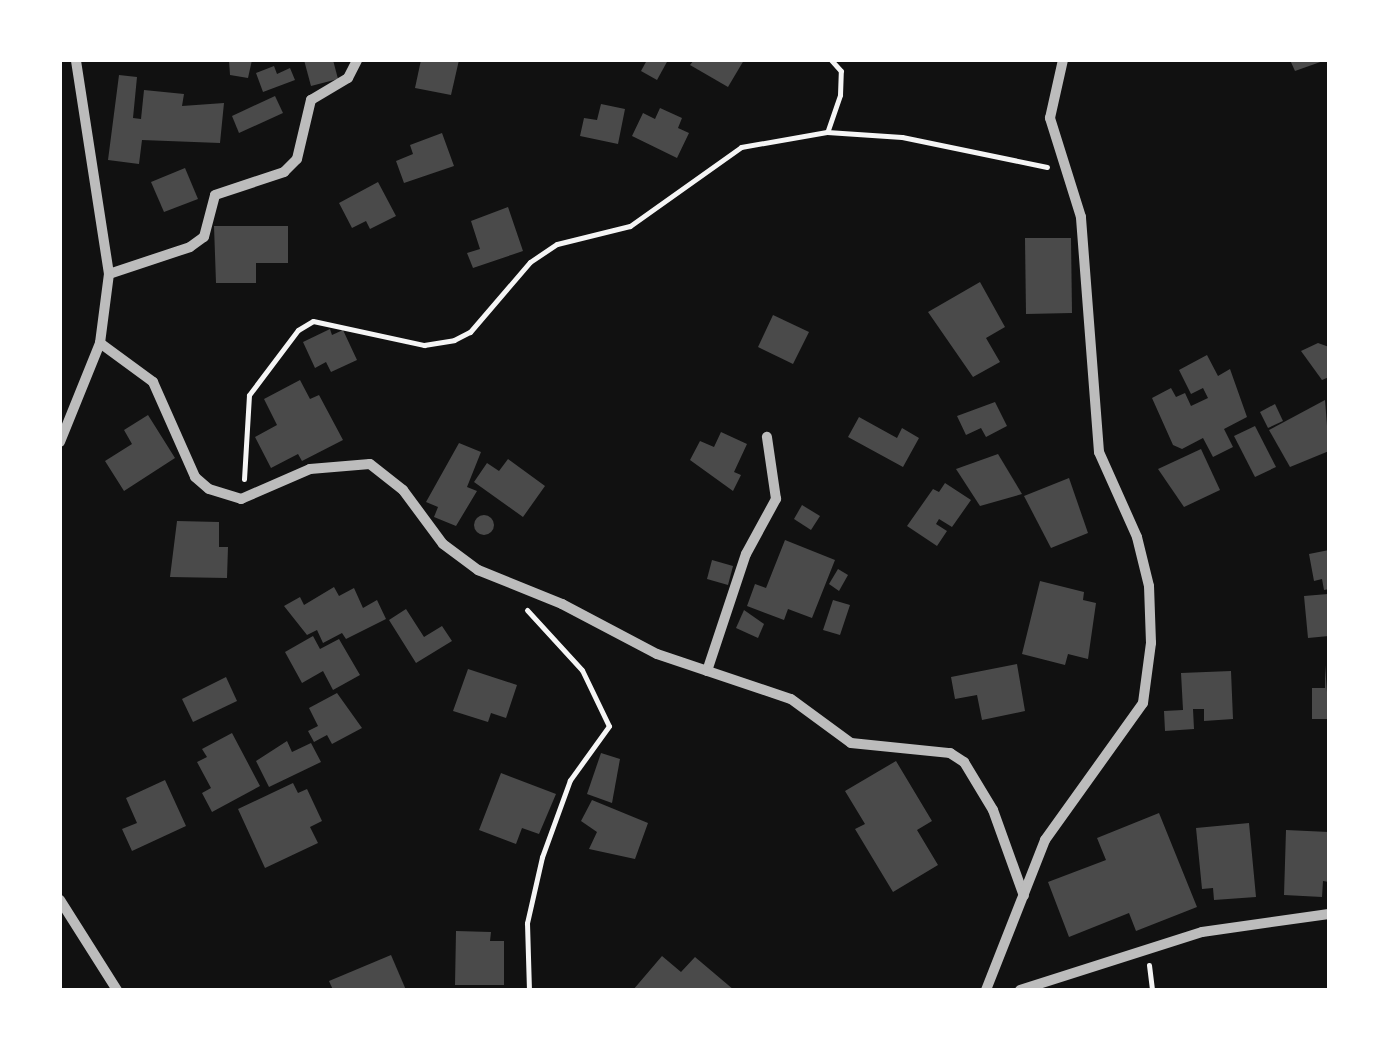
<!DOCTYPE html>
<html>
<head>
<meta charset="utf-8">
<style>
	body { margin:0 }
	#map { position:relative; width:1389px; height:1050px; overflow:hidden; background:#111; font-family:Inter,sans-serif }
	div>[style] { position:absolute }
	.building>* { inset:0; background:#4a4a4a }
	.round { border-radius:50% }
	.path>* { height:5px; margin:-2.5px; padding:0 2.5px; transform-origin:2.5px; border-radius:2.5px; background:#f5f5f5 }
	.minor>* { height:10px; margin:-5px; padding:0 5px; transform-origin:5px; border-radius:5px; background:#bcbcbc }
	span { translate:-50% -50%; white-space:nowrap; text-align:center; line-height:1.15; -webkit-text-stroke:10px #fff; paint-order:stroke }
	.frame { position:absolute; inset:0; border:62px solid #fff; pointer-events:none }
</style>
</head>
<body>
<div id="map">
	<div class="building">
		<i style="clip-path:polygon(229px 60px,252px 60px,248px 78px,230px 75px)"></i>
		<i style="clip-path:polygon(304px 60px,333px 60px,338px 79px,311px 86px)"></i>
		<i style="clip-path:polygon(421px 60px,459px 60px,451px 95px,415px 88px)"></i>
		<i style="clip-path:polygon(647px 60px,668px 60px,657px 80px,641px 71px)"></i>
		<i style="clip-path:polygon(694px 60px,744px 60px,728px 87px,690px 65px)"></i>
		<i style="clip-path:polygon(1290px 60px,1326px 60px,1295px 71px)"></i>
		<i style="clip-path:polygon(274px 66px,277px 74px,290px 68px,295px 80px,263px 92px,256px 73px)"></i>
		<i style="clip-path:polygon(119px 75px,137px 77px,133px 118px,141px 119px,144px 90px,184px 94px,182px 106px,224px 103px,220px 143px,142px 140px,139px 164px,108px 160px)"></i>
		<i style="clip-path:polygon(275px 96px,283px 113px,239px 133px,232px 116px)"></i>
		<i style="clip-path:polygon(601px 104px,625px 109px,618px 144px,580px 136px,584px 118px,597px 120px)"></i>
		<i style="clip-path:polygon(660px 108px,682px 118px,678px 128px,689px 133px,677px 158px,632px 136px,643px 113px,655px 119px)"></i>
		<i style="clip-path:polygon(442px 133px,454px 166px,404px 183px,396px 161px,413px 154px,410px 145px)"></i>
		<i style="clip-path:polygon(185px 168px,198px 199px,164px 212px,151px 182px)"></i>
		<i style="clip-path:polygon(378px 182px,396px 216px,370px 229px,366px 221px,352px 228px,339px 203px)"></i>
		<i style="clip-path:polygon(508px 207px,523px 251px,473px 268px,467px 253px,480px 249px,471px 221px)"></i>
		<i style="clip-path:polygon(214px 226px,288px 226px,288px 263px,256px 263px,256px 283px,216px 283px)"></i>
		<i style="clip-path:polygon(1025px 238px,1071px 238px,1072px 313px,1026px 314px)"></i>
		<i style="clip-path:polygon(980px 282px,1005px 327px,986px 338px,1000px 362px,973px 377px,928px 312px)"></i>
		<i style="clip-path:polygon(773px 315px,809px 332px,793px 364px,758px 347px)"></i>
		<i style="clip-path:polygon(330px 329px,332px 335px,343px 330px,357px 360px,331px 372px,326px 362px,315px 368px,303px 342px)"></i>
		<i style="clip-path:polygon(1318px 343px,1329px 347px,1329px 377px,1322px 380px,1301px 351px)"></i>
		<i style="clip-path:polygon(1207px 355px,1218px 376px,1230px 369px,1247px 417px,1224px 429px,1233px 447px,1213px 457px,1203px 438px,1182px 449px,1173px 445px,1152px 398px,1171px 388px,1176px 397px,1185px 393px,1191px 406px,1208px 398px,1203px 388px,1191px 394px,1179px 370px)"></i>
		<i style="clip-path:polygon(300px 380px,310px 399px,319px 395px,343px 440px,302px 461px,298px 454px,271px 468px,255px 437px,277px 425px,264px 399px)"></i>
		<i style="clip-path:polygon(1325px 400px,1329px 451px,1290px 467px,1269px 430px)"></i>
		<i style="clip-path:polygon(995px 402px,1007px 426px,986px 437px,981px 428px,966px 435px,957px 416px)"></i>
		<i style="clip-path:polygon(1275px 404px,1283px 421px,1268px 428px,1260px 412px)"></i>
		<i style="clip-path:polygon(148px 415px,175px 458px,124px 491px,105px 461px,132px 444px,124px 430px)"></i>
		<i style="clip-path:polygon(859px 417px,897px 438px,902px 428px,919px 438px,903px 467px,848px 437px)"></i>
		<i style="clip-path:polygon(1255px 426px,1276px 467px,1255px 477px,1234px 436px)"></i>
		<i style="clip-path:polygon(721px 432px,747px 444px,734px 472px,741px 475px,733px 491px,690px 460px,700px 441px,714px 447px)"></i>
		<i style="clip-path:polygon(459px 443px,481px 452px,467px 487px,477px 491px,456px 526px,434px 517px,438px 507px,426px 502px)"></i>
		<i style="clip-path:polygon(1201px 449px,1220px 490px,1184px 507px,1158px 469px)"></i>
		<i style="clip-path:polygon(998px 454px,1022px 494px,980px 506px,956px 469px)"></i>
		<i style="clip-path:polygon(508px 459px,545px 486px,523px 517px,474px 482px,487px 463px,499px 471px)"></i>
		<i style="clip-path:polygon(1069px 478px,1088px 533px,1051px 548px,1024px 496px)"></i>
		<i style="clip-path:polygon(945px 483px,971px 500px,952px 527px,939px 519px,936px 524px,947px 531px,937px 546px,907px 526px,933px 489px,939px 492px)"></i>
		<i style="clip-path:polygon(802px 505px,820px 516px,811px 530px,794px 519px)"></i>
		<i class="round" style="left:474px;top:515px;width:20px;height:20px"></i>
		<i style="clip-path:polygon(177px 521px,219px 522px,219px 547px,228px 547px,227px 578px,170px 577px)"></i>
		<i style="clip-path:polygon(785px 540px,835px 560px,812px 618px,788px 609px,784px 620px,747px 606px,755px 584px,766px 588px)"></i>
		<i style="clip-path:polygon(1329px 550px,1329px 589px,1324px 590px,1322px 579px,1314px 581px,1309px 554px)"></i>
		<i style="clip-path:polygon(712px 560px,733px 566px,728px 585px,707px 579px)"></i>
		<i style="clip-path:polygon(838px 569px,848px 575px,839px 591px,829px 584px)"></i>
		<i style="clip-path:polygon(1040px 581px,1084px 592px,1083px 600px,1096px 603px,1088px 659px,1068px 654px,1065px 665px,1022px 654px)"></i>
		<i style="clip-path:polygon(334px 587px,339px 596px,354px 588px,363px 608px,377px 600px,386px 619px,346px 639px,342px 633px,323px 643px,317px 630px,307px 635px,284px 606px,300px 597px,304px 605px)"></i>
		<i style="clip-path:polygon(1328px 594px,1329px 636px,1308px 638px,1304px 596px)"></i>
		<i style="clip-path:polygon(833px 600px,850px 605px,840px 635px,823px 630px)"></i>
		<i style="clip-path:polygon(406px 609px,424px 637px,442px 626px,452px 641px,416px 663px,389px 620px)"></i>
		<i style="clip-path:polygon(744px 610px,764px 624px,758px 638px,736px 628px)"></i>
		<i style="clip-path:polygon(313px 636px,320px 649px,339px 639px,360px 675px,333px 690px,323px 671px,302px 683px,285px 652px)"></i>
		<i style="clip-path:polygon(1017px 664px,1025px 711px,982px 720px,977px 695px,955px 699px,951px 677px)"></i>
		<i style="clip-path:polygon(1325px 665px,1329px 719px,1312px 719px,1312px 688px,1325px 688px)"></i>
		<i style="clip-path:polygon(468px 669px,517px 685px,506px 718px,491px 713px,488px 722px,453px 711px)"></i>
		<i style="clip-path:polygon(1231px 671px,1233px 719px,1204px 721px,1204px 709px,1193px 709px,1194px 729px,1165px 731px,1164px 711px,1183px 710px,1181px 673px)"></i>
		<i style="clip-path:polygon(226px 677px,237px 701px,193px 722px,182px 699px)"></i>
		<i style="clip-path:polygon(337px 693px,362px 728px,332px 744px,327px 735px,314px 742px,308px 731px,318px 726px,309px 708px)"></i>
		<i style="clip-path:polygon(232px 733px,260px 786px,212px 812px,202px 793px,211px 788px,197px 762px,207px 757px,202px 749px)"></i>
		<i style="clip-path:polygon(287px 741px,292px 752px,311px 743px,321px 762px,269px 787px,256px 761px)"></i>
		<i style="clip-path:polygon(601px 753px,620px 759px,612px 803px,587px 794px)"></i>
		<i style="clip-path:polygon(896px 761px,932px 821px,917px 830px,938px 865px,893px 892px,855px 829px,865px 824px,845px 791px)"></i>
		<i style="clip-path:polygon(501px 773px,556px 794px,539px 834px,522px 828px,516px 844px,479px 830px)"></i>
		<i style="clip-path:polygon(165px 780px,186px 826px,132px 851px,122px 829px,137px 823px,126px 798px)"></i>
		<i style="clip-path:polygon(293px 783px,298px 793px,307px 789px,322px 821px,310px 827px,318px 843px,265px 868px,238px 809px)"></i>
		<i style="clip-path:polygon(592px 800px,648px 823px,635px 859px,589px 849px,597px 832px,581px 821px)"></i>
		<i style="clip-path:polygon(1159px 813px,1197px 907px,1136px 931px,1129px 913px,1069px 937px,1048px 882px,1106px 860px,1097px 838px)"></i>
		<i style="clip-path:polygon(1249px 823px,1256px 897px,1214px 900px,1213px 888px,1202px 889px,1196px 828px)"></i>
		<i style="clip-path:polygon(1286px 830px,1329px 832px,1329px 882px,1323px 881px,1322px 897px,1284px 895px)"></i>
		<i style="clip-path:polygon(456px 931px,491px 932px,490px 941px,504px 941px,504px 985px,455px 985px)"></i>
		<i style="clip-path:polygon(391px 955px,406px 990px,333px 990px,329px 981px)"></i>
		<i style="clip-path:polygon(662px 956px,681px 972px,695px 957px,734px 990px,633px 990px)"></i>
	</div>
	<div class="path">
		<i style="left:828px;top:130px;width:37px;rotate:-71deg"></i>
		<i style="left:840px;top:95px;width:24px;rotate:-88deg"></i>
		<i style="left:841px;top:71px;width:15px;rotate:-132deg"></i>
		<i style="left:244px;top:479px;width:84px;rotate:-86.6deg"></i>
		<i style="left:249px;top:395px;width:81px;rotate:-53deg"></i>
		<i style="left:298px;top:330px;width:17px;rotate:-31deg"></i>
		<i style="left:313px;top:321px;width:114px;rotate:12.2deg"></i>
		<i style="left:424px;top:345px;width:30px;rotate:-9deg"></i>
		<i style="left:454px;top:340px;width:18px;rotate:-27deg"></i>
		<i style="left:470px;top:332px;width:92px;rotate:-49.4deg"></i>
		<i style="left:530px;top:262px;width:32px;rotate:-34deg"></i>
		<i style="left:557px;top:244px;width:75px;rotate:-13.9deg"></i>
		<i style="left:630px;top:226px;width:136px;rotate:-35.4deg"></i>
		<i style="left:741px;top:147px;width:87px;rotate:-9.9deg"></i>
		<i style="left:827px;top:132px;width:75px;rotate:3.8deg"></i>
		<i style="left:902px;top:137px;width:148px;rotate:11.7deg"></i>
		<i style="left:527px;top:610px;width:81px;rotate:47.5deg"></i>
		<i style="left:582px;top:670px;width:62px;rotate:64.3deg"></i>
		<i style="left:609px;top:726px;width:67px;rotate:125.8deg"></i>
		<i style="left:570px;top:780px;width:82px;rotate:110deg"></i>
		<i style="left:542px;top:857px;width:68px;rotate:102.8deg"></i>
		<i style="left:527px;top:923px;width:67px;rotate:88.3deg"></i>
		<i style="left:1149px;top:965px;width:25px;rotate:83deg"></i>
	</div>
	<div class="minor">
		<i style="left:109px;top:274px;width:85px;rotate:-18.4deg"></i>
		<i style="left:190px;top:247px;width:17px;rotate:-36deg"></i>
		<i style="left:204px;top:237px;width:43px;rotate:-75.3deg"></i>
		<i style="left:215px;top:195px;width:73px;rotate:-18.4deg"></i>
		<i style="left:284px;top:172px;width:18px;rotate:-45deg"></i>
		<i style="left:297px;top:159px;width:61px;rotate:-76.7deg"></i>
		<i style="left:311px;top:100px;width:43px;rotate:-30.7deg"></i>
		<i style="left:348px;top:78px;width:20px;rotate:-63deg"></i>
		<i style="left:100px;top:343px;width:66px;rotate:36.3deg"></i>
		<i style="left:153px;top:382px;width:104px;rotate:66.1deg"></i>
		<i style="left:195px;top:477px;width:18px;rotate:41deg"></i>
		<i style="left:209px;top:489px;width:34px;rotate:17deg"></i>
		<i style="left:241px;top:499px;width:75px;rotate:-23.5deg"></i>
		<i style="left:310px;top:469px;width:60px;rotate:-4.8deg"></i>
		<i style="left:370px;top:464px;width:42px;rotate:38.2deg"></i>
		<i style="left:403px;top:490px;width:67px;rotate:53.5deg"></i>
		<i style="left:443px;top:544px;width:44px;rotate:36.6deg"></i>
		<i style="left:478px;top:570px;width:91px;rotate:22deg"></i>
		<i style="left:562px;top:604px;width:107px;rotate:27.8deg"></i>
		<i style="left:657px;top:654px;width:141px;rotate:18.6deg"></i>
		<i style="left:791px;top:699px;width:74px;rotate:36.3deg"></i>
		<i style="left:851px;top:743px;width:100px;rotate:5.8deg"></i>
		<i style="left:950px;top:753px;width:17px;rotate:33deg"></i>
		<i style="left:964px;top:762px;width:56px;rotate:58.9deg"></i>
		<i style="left:993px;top:810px;width:91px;rotate:70.2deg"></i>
		<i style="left:60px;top:442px;width:107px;rotate:-68deg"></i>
		<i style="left:100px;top:343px;width:70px;rotate:-82.6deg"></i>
		<i style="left:109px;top:274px;width:217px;rotate:-98.8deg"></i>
		<i style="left:707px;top:671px;width:123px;rotate:-71.6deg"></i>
		<i style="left:746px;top:554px;width:63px;rotate:-61.4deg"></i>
		<i style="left:776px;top:499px;width:63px;rotate:-98.3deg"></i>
		<i style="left:60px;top:900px;width:107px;rotate:57.7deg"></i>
		<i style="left:986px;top:990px;width:161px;rotate:-68.5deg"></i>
		<i style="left:1045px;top:840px;width:168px;rotate:-54.4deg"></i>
		<i style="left:1143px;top:703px;width:61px;rotate:-82.4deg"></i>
		<i style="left:1151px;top:643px;width:57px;rotate:-92deg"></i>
		<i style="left:1149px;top:586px;width:50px;rotate:-103.8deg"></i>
		<i style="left:1137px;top:537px;width:93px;rotate:-114.1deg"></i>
		<i style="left:1099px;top:452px;width:236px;rotate:-94.4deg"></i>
		<i style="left:1081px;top:217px;width:104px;rotate:-107.4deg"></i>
		<i style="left:1050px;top:118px;width:59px;rotate:-77.4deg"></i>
		<i style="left:1020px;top:990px;width:191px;rotate:-17.7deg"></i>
		<i style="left:1202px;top:932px;width:128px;rotate:-8.1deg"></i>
	</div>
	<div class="frame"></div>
</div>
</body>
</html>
